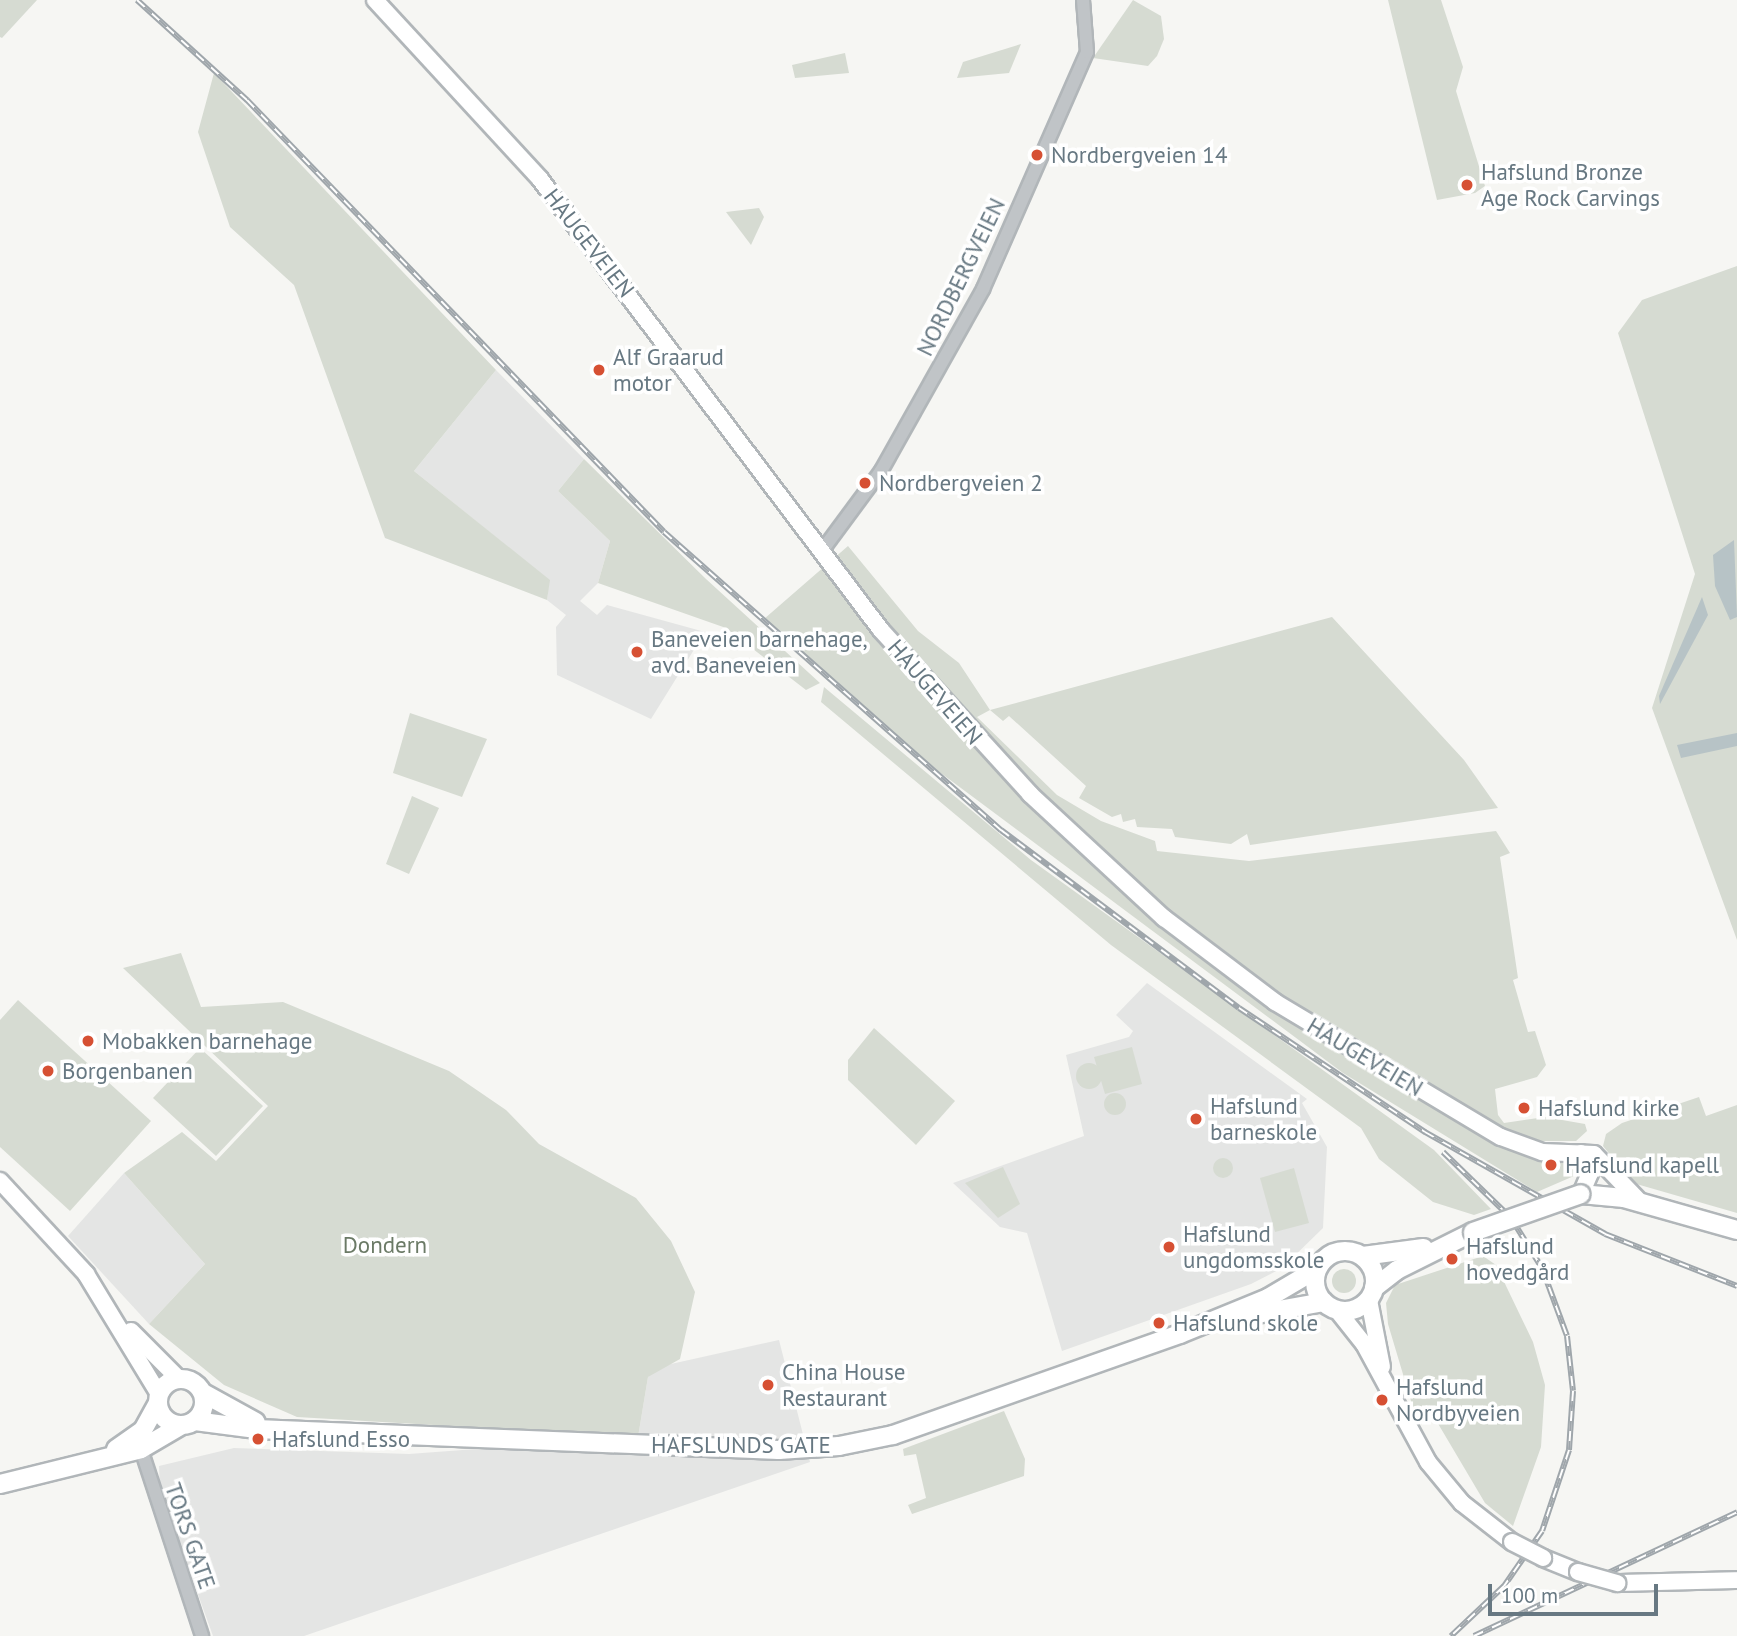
<!DOCTYPE html>
<html>
<head>
<meta charset="utf-8">
<style>
	body { margin:0 }
	#map { position:relative; width:1737px; height:1636px; overflow:hidden; background:#f6f6f3; font-family:"PT Sans",sans-serif }
	div>[style] { position:absolute }
	.built>* { inset:0; background:#e4e5e4 }
	.green>* { inset:0; background:#d6dbd2 }
	.round { border-radius:50% }
	.water>* { inset:0; background:#b7c3c6 }
	.roads { filter:drop-shadow(2px 0 #b1b6b9) drop-shadow(-2px 0 #b1b6b9) drop-shadow(0 2px #b1b6b9) drop-shadow(0 -2px #b1b6b9) }
	.minor>* { height:12px; margin:-6px; padding:0 6px; transform-origin:6px; border-radius:6px; background:#c0c4c7 }
	.major>* { height:16px; margin:-8px; padding:0 8px; transform-origin:8px; border-radius:8px; background:#fff }
	.highway>* { height:18px; margin:-9px; padding:0 9px; transform-origin:9px; border-radius:9px; background:#fff }
	.highway>.ring { margin:-9px; padding:0; box-sizing:content-box; background:none; border:18px solid #fff; border-radius:50% }
	.rail>* { height:6px; margin-top:-3px; transform-origin:0; background:repeating-linear-gradient(90deg,#fff 0 10px,#9fa6ab 0 20px); box-sizing:border-box; border-block:2px solid #9fa6ab }
	.bridges { filter:drop-shadow(2px 0 #b1b6b9) drop-shadow(-2px 0 #b1b6b9) drop-shadow(0 2px #b1b6b9) drop-shadow(0 -2px #b1b6b9) }
	.major-bridge>* { height:16px; margin:-8px; padding:0 8px; transform-origin:8px; border-radius:8px; background:#fff }
	.highway-bridge>* { height:18px; margin:-9px; padding:0 9px; transform-origin:9px; border-radius:9px; background:#fff }
	.dots>* { width:19px; height:19px; translate:-50% -50%; box-sizing:border-box; border:4px solid #fff; border-radius:50% }
	span { translate:-50% -50%; white-space:nowrap; text-align:center; line-height:1.15; -webkit-text-stroke:7px #fff; paint-order:stroke }
	.poi-label { font-size:23px; color:#677882 }
	.left { translate:0 -50%; text-align:left }
	.street-label { font-size:23px; color:#677882 }
	.park-label { font-size:23px; color:#6b7a66 }
	.scale { position:absolute; left:1488px; top:1584px; width:170px; height:32px; box-sizing:border-box; border:4px solid #677882; border-top:0; padding-left:9px; font-size:21px; line-height:24px; white-space:nowrap; color:#677882; -webkit-text-stroke:5px #fff; paint-order:stroke }
</style>
</head>
<body>
<div id="map">
	<div class="built">
		<i style="clip-path:polygon(496px 370px,584px 459px,558px 491px,610px 541px,598px 583px,580px 601px,597px 615px,607px 605px,705px 632px,651px 719px,557px 675px,556px 627px,566px 615px,547px 600px,549px 580px,414px 471px)"></i>
		<i style="clip-path:polygon(1147px 983px,1307px 1099px,1302px 1103px,1327px 1147px,1323px 1228px,1282px 1268px,1251px 1284px,1062px 1351px,1027px 1233px,1000px 1227px,953px 1183px,1084px 1136px,1066px 1055px,1129px 1037px,1133px 1031px,1116px 1015px)"></i>
		<i style="clip-path:polygon(124px 1173px,205px 1264px,149px 1324px,68px 1236px)"></i>
		<i style="clip-path:polygon(779px 1340px,810px 1462px,304px 1636px,213px 1636px,160px 1489px,159px 1466px,234px 1448px,409px 1454px,638px 1437px,648px 1377px,662px 1366px)"></i>
	</div>
	<div class="green">
		<i style="clip-path:polygon(0 0,37px 0,2px 38px,0 37px)"></i>
		<i style="clip-path:polygon(1133px 0,1161px 16px,1164px 39px,1157px 56px,1148px 66px,1093px 58px)"></i>
		<i style="clip-path:polygon(1388px 0,1441px 0,1463px 67px,1456px 91px,1485px 186px,1475px 193px,1437px 200px)"></i>
		<i style="clip-path:polygon(1021px 44px,1009px 73px,957px 78px,963px 62px)"></i>
		<i style="clip-path:polygon(845px 53px,849px 73px,795px 78px,792px 65px)"></i>
		<i style="clip-path:polygon(214px 73px,496px 370px,414px 471px,550px 580px,547px 600px,385px 538px,294px 285px,230px 227px,198px 132px)"></i>
		<i style="clip-path:polygon(759px 208px,764px 217px,751px 245px,726px 212px)"></i>
		<i style="clip-path:polygon(1737px 266px,1737px 940px,1652px 708px,1695px 574px,1618px 333px,1642px 300px)"></i>
		<i style="clip-path:polygon(584px 459px,706px 579px,820px 683px,806px 690px,726px 628px,598px 583px,610px 541px,558px 491px)"></i>
		<i style="clip-path:polygon(848px 546px,918px 631px,959px 663px,990px 710px,1332px 617px,1464px 760px,1498px 808px,1250px 845px,1247px 834px,1231px 844px,1175px 837px,1172px 829px,1137px 827px,1135px 819px,1123px 822px,1121px 814px,1112px 817px,1079px 798px,1086px 786px,1009px 716px,1003px 721px,990px 710px,977px 717px,1057px 795px,1101px 821px,1155px 841px,1157px 851px,1249px 861px,1496px 831px,1510px 853px,1500px 857px,1518px 978px,1513px 980px,1528px 1032px,1535px 1031px,1546px 1065px,1537px 1077px,1495px 1089px,1498px 1115px,1504px 1123px,1545px 1117px,1585px 1124px,1587px 1131px,1576px 1141px,1538px 1141px,1477px 1117px,1285px 999px,1115px 867px,962px 726px,1114px 874px,1236px 975px,1501px 1137px,1542px 1152px,1581px 1153px,1574px 1176px,1537px 1192px,1343px 1073px,926px 762px,764px 619px)"></i>
		<i style="clip-path:polygon(824px 687px,1031px 860px,1434px 1150px,1491px 1209px,1474px 1215px,1433px 1202px,1379px 1159px,1361px 1128px,1111px 945px,821px 702px)"></i>
		<i style="clip-path:polygon(410px 713px,487px 739px,462px 797px,393px 773px)"></i>
		<i style="clip-path:polygon(412px 796px,439px 808px,409px 874px,386px 864px)"></i>
		<i style="clip-path:polygon(181px 953px,201px 1007px,283px 1002px,449px 1071px,506px 1110px,539px 1144px,636px 1198px,671px 1241px,695px 1292px,680px 1359px,648px 1377px,638px 1437px,297px 1417px,224px 1385px,149px 1324px,205px 1264px,124px 1173px,182px 1132px,216px 1161px,268px 1106px,123px 968px)"></i>
		<i style="clip-path:polygon(18px 1000px,151px 1121px,70px 1211px,0 1147px,0 1020px)"></i>
		<i style="clip-path:polygon(874px 1028px,955px 1101px,916px 1145px,848px 1080px,848px 1060px)"></i>
		<i style="clip-path:polygon(1132px 1047px,1142px 1084px,1105px 1094px,1094px 1057px)"></i>
		<i style="clip-path:polygon(200px 1048px,263px 1106px,216px 1156px,153px 1098px)"></i>
		<i class="round" style="left:1076px;top:1063px;width:26px;height:26px"></i>
		<i class="round" style="left:1104px;top:1093px;width:22px;height:22px"></i>
		<i style="clip-path:polygon(1699px 1097px,1706px 1116px,1737px 1105px,1737px 1213px,1633px 1183px,1603px 1146px,1606px 1134px,1622px 1123px)"></i>
		<i class="round" style="left:1213px;top:1158px;width:20px;height:20px"></i>
		<i style="clip-path:polygon(1003px 1167px,1020px 1204px,998px 1218px,965px 1183px)"></i>
		<i style="clip-path:polygon(1294px 1168px,1309px 1223px,1275px 1232px,1260px 1178px)"></i>
		<i style="clip-path:polygon(1483px 1256px,1496px 1265px,1533px 1342px,1545px 1385px,1541px 1447px,1513px 1526px,1485px 1503px,1427px 1405px,1414px 1411px,1388px 1324px,1386px 1303px,1395px 1285px)"></i>
		<i class="round" style="left:1332px;top:1269px;width:24px;height:24px"></i>
		<i style="clip-path:polygon(1004px 1411px,1025px 1459px,1024px 1476px,912px 1514px,908px 1505px,926px 1498px,916px 1454px,904px 1456px,903px 1449px)"></i>
	</div>
	<div class="water">
		<i style="clip-path:polygon(1734px 540px,1737px 617px,1730px 620px,1715px 586px,1713px 555px)"></i>
		<i style="clip-path:polygon(1702px 597px,1708px 615px,1660px 704px,1659px 696px)"></i>
		<i style="clip-path:polygon(1737px 733px,1737px 746px,1681px 758px,1677px 745px)"></i>
	</div>
	<div class="roads">
		<div class="minor">
			<i style="left:821px;top:552px;width:101px;rotate:-53.5deg"></i>
			<i style="left:881px;top:471px;width:209px;rotate:-60.7deg"></i>
			<i style="left:983px;top:289px;width:259px;rotate:-66.3deg"></i>
			<i style="left:1087px;top:52px;width:52px;rotate:-94.4deg"></i>
			<i style="left:141px;top:1449px;width:197px;rotate:71.9deg"></i>
		</div>
		<div class="major">
			<i style="left:375px;top:0;width:243px;rotate:47.3deg"></i>
			<i style="left:540px;top:179px;width:565px;rotate:52.91deg"></i>
			<i style="left:881px;top:630px;width:222px;rotate:47.7deg"></i>
			<i style="left:1030px;top:794px;width:183px;rotate:42.8deg"></i>
			<i style="left:1164px;top:918px;width:139px;rotate:37.1deg"></i>
			<i style="left:1275px;top:1002px;width:263px;rotate:30.9deg"></i>
			<i style="left:1501px;top:1137px;width:44px;rotate:20.1deg"></i>
			<i style="left:1542px;top:1152px;width:52px;rotate:2.2deg"></i>
			<i style="left:1594px;top:1154px;width:66px;rotate:46.2deg"></i>
			<i style="left:1581px;top:1153px;width:22px;rotate:66deg"></i>
			<i style="left:1590px;top:1173px;width:23px;rotate:113deg"></i>
			<i style="left:0;top:1181px;width:127px;rotate:47.2deg"></i>
			<i style="left:86px;top:1274px;width:140px;rotate:58.7deg"></i>
			<i style="left:1369px;top:1300px;width:68px;rotate:79deg"></i>
			<i style="left:1337px;top:1310px;width:43px;rotate:51.5deg"></i>
			<i style="left:1364px;top:1344px;width:134px;rotate:61.5deg"></i>
			<i style="left:1428px;top:1462px;width:53px;rotate:50.3deg"></i>
			<i style="left:1462px;top:1503px;width:63px;rotate:38deg"></i>
			<i style="left:131px;top:1331px;width:68px;rotate:45deg"></i>
			<i style="left:1543px;top:1558px;width:38px;rotate:22deg"></i>
			<i style="left:1617px;top:1583px;width:120px;rotate:-1.4deg"></i>
		</div>
		<div class="highway">
			<i style="left:1581px;top:1194px;width:43px;rotate:5.3deg"></i>
			<i style="left:1624px;top:1198px;width:117px;rotate:15.8deg"></i>
			<i class="ring" style="left:1315px;top:1251px;width:42px;height:42px"></i>
			<i style="left:1363px;top:1256px;width:61px;rotate:-7.6deg"></i>
			<i style="left:1374px;top:1288px;width:29px;rotate:-38deg"></i>
			<i style="left:1397px;top:1270px;width:85px;rotate:-26.6deg"></i>
			<i style="left:1251px;top:1315px;width:74px;rotate:-10.1deg"></i>
			<i class="ring" style="left:158px;top:1379px;width:28px;height:28px"></i>
			<i style="left:203px;top:1393px;width:60px;rotate:28.7deg"></i>
			<i style="left:195px;top:1421px;width:62px;rotate:7.5deg"></i>
			<i style="left:256px;top:1429px;width:523px;rotate:2.3deg"></i>
			<i style="left:779px;top:1450px;width:60px;rotate:-3.8deg"></i>
			<i style="left:839px;top:1446px;width:55px;rotate:-11.5deg"></i>
			<i style="left:893px;top:1435px;width:304px;rotate:-19.4deg"></i>
			<i style="left:1180px;top:1334px;width:95px;rotate:-22.2deg"></i>
			<i style="left:1268px;top:1298px;width:57px;rotate:-30.6deg"></i>
			<i style="left:116px;top:1449px;width:33px;rotate:-35deg"></i>
			<i style="left:143px;top:1430px;width:29px;rotate:-61deg"></i>
			<i style="left:0;top:1484px;width:145px;rotate:-13.9deg"></i>
			<i style="left:141px;top:1449px;width:45px;rotate:-30.5deg"></i>
		</div>
	</div>
	<div class="rail">
		<i style="left:137px;top:0;width:149px;rotate:42.3deg"></i>
		<i style="left:247px;top:100px;width:600px;rotate:46.01deg"></i>
		<i style="left:664px;top:532px;width:450px;rotate:41.5deg"></i>
		<i style="left:1001px;top:830px;width:297px;rotate:36.8deg"></i>
		<i style="left:1239px;top:1008px;width:224px;rotate:33.7deg"></i>
		<i style="left:1425px;top:1132px;width:207px;rotate:29.5deg"></i>
		<i style="left:1605px;top:1234px;width:142px;rotate:21.5deg"></i>
		<i style="left:1443px;top:1152px;width:95px;rotate:44.1deg"></i>
		<i style="left:1511px;top:1218px;width:59px;rotate:58.2deg"></i>
		<i style="left:1542px;top:1268px;width:72px;rotate:69.8deg"></i>
		<i style="left:1567px;top:1336px;width:55px;rotate:83.8deg"></i>
		<i style="left:1573px;top:1391px;width:59px;rotate:93.9deg"></i>
		<i style="left:1569px;top:1450px;width:85px;rotate:108.4deg"></i>
		<i style="left:1542px;top:1531px;width:67px;rotate:124.6deg"></i>
		<i style="left:1504px;top:1586px;width:73px;rotate:136.7deg"></i>
		<i style="left:1474px;top:1636px;width:291px;rotate:-25.2deg"></i>
	</div>
	<div class="bridges">
		<div class="major-bridge">
			<i style="left:1512px;top:1542px;width:35px;rotate:27deg"></i>
			<i style="left:1578px;top:1572px;width:41px;rotate:15.8deg"></i>
		</div>
		<div class="highway-bridge">
			<i style="left:1473px;top:1232px;width:114px;rotate:-19.4deg"></i>
		</div>
	</div>
	<div class="dots">
		<i style="left:1037px;top:155px;background:#d65033"></i>
		<i style="left:1467px;top:185px;background:#d65033"></i>
		<i style="left:599px;top:370px;background:#d65033"></i>
		<i style="left:865px;top:483px;background:#d65033"></i>
		<i style="left:637px;top:652px;background:#d65033"></i>
		<i style="left:88px;top:1041px;background:#d65033"></i>
		<i style="left:48px;top:1071px;background:#d65033"></i>
		<i style="left:1524px;top:1108px;background:#d65033"></i>
		<i style="left:1196px;top:1119px;background:#d65033"></i>
		<i style="left:1551px;top:1165px;background:#d65033"></i>
		<i style="left:1169px;top:1247px;background:#d65033"></i>
		<i style="left:1452px;top:1259px;background:#d65033"></i>
		<i style="left:1159px;top:1323px;background:#d65033"></i>
		<i style="left:768px;top:1385px;background:#d65033"></i>
		<i style="left:1382px;top:1400px;background:#d65033"></i>
		<i style="left:258px;top:1439px;background:#d65033"></i>
	</div>
	<div class="poi-label">
		<span class="left" style="left:1051px;top:155px">Nordbergveien 14</span>
		<span class="left" style="left:1481px;top:185px">Hafslund Bronze<br>Age Rock Carvings</span>
		<span class="left" style="left:613px;top:370px">Alf Graarud<br>motor</span>
		<span class="left" style="left:879px;top:483px">Nordbergveien 2</span>
		<span class="left" style="left:651px;top:652px">Baneveien barnehage,<br>avd. Baneveien</span>
		<span class="left" style="left:102px;top:1041px">Mobakken barnehage</span>
		<span class="left" style="left:62px;top:1071px">Borgenbanen</span>
		<span class="left" style="left:1210px;top:1119px">Hafslund<br>barneskole</span>
		<span class="left" style="left:1538px;top:1108px">Hafslund kirke</span>
		<span class="left" style="left:1565px;top:1165px">Hafslund kapell</span>
		<span class="left" style="left:1183px;top:1247px">Hafslund<br>ungdomsskole</span>
		<span class="left" style="left:1466px;top:1259px">Hafslund<br>hovedgård</span>
		<span class="left" style="left:1173px;top:1323px">Hafslund skole</span>
		<span class="left" style="left:782px;top:1385px">China House<br>Restaurant</span>
		<span class="left" style="left:1396px;top:1400px">Hafslund<br>Nordbyveien</span>
		<span class="left" style="left:272px;top:1439px">Hafslund Esso</span>
	</div>
	<div class="street-label">
		<span style="left:589px;top:243px;rotate:52deg">HAUGEVEIEN</span>
		<span style="left:961px;top:277px;rotate:-64deg">NORDBERGVEIEN</span>
		<span style="left:935px;top:692px;rotate:49deg">HAUGEVEIEN</span>
		<span style="left:1365px;top:1057px;rotate:31deg">HAUGEVEIEN</span>
		<span style="left:741px;top:1445px">HAFSLUNDS GATE</span>
		<span style="left:190px;top:1536px;rotate:71deg">TORS GATE</span>
	</div>
	<div class="park-label">
		<span style="left:385px;top:1245px">Dondern</span>
	</div>
	<div class="scale">100 m</div>
</div>
</body>
</html>
